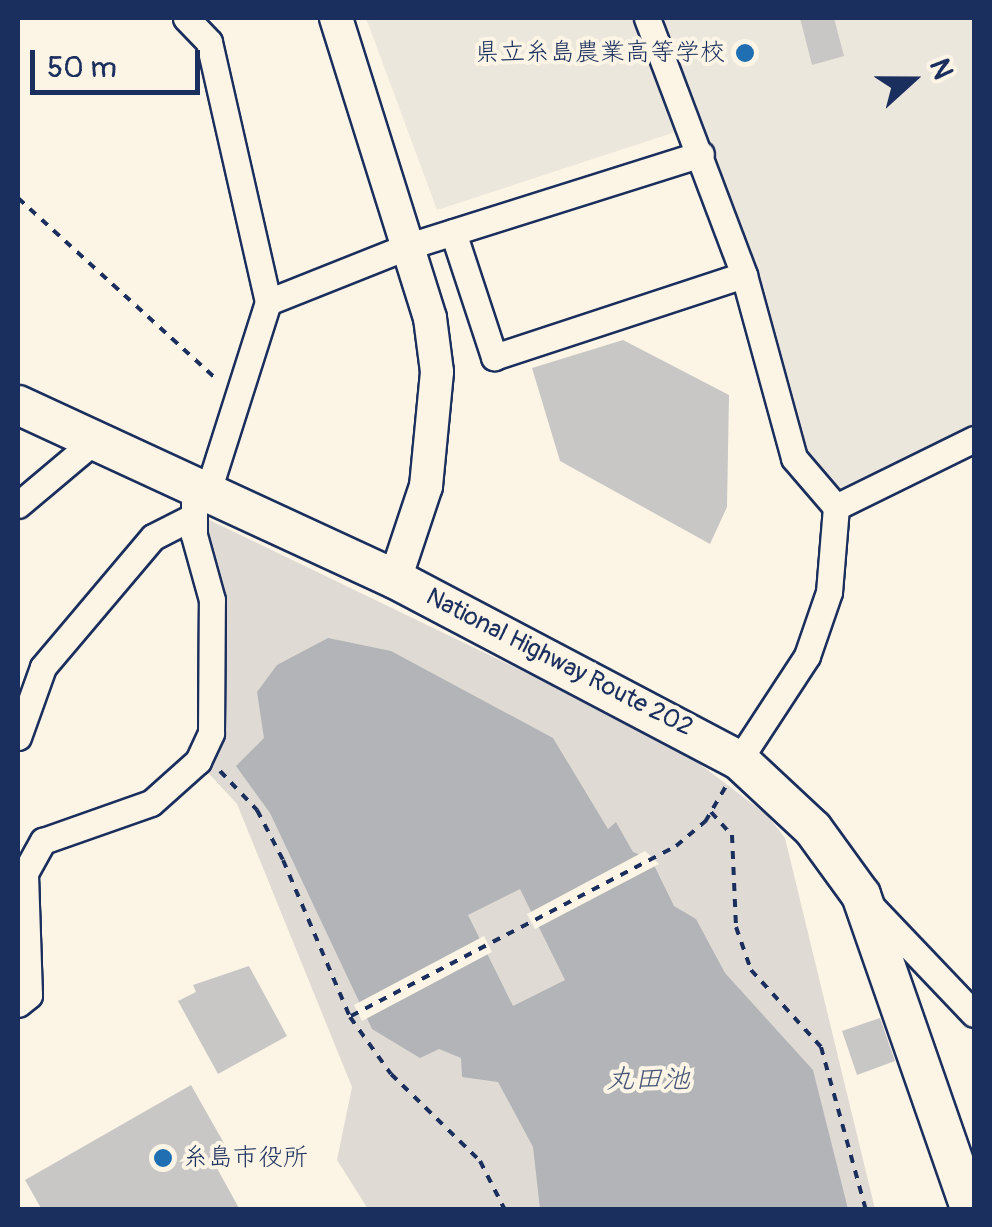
<!DOCTYPE html>
<html>
<head>
<meta charset="utf-8">
<style>
	body { margin:0 }
	#map { position:relative; width:992px; height:1227px; overflow:hidden; background:#fcf5e5; font-family:Pangolin,"Klee One",sans-serif }
	div>[style] { position:absolute }
	.built>* { inset:0; background:#ece7dc }
	.green>* { inset:0; background:#dfdbd4 }
	.water>* { inset:0; background:#b2b4b8 }
	.pier>* { inset:0; background:#fcf5e5 }
	.building>* { inset:0; background:#c8c7c6 }
	.path>* { height:4px; margin-top:-2px; transform-origin:0; background:repeating-linear-gradient(90deg,#1b2f5e 0 8px,transparent 0 16px) }
	.roads { filter:drop-shadow(2px 0 #1b2f5e) drop-shadow(-2px 0 #1b2f5e) drop-shadow(0 2px #1b2f5e) drop-shadow(0 -2px #1b2f5e) }
	.minor>* { height:25px; margin:-12.5px; padding:0 12.5px; transform-origin:12.5px; border-radius:12.5px; background:#fcf5e5 }
	.major>* { height:32px; margin:-16px; padding:0 16px; transform-origin:16px; border-radius:16px; background:#fcf5e5 }
	.highway>* { height:38px; margin:-19px; padding:0 19px; transform-origin:19px; border-radius:19px; background:#fcf5e5 }
	.dots>* { width:28px; height:28px; translate:-50% -50%; box-sizing:border-box; border:5px solid #fcf5e5; border-radius:50% }
	span { translate:-50% -50%; white-space:nowrap; text-align:center; line-height:1.15; -webkit-text-stroke:8px #fcf5e5; paint-order:stroke }
	.poi-label { font-size:25px; color:#1b2f5e }
	.right { translate:-100% -50%; text-align:right }
	.left { translate:0 -50%; text-align:left }
	.street-label { font-size:25px; color:#1b2f5e }
	.water-label { font-size:28px; color:#485779; font-style:italic }
	.frame { position:absolute; inset:0; border:20px solid #1b2f5e; pointer-events:none }
	.north { position:absolute; left:862px; top:30px; width:100px; height:100px; -webkit-text-stroke:8px #fcf5e5; paint-order:stroke; rotate:69deg; font-size:28px; font-weight:700; line-height:40px; text-align:center; color:#1b2f5e }
	.north::after { content:''; display:block; margin:auto; width:35px; height:45px; background:#1b2f5e; clip-path:polygon(50% 0,100% 100%,50% 72%,0 100%) }
	.scale { position:absolute; left:30px; top:50px; width:170px; height:45px; box-sizing:border-box; border:5px solid #1b2f5e; border-top:0; padding-left:12px; font-size:30px; line-height:35px; white-space:nowrap; color:#1b2f5e; -webkit-text-stroke:8px #fcf5e5; paint-order:stroke }
</style>
</head>
<body>
<div id="map">
	<div class="built">
		<i style="clip-path:polygon(366px 18px,974px 18px,974px 430px,839px 493px,802px 458px,700px 124px,437px 210px)"></i>
	</div>
	<div class="green">
		<i style="clip-path:polygon(205px 518px,672px 743px,767px 815px,785px 838px,875px 1209px,368px 1209px,337px 1160px,352px 1087px,237px 804px,202px 766px,220px 725px,226px 648px)"></i>
	</div>
	<div class="water">
		<i style="clip-path:polygon(evenodd,328px 638px,391px 651px,553px 738px,608px 829px,616px 822px,633px 852px,651px 859px,674px 906px,696px 919px,725px 973px,813px 1070px,848px 1209px,540px 1209px,533px 1147px,498px 1082px,462px 1077px,461px 1058px,439px 1049px,420px 1058px,372px 1029px,270px 813px,236px 766px,264px 738px,257px 692px,277px 665px,328px 638px,520px 889px,565px 980px,513px 1006px,468px 915px,520px 889px)"></i>
	</div>
	<div class="pier">
		<i style="clip-path:polygon(645px 851px,659px 864px,535px 929px,527px 914px)"></i>
		<i style="clip-path:polygon(484px 936px,492px 952px,362px 1021px,354px 1005px)"></i>
	</div>
	<div class="building">
		<i style="clip-path:polygon(800px 18px,834px 18px,844px 56px,812px 65px)"></i>
		<i style="clip-path:polygon(623px 340px,729px 395px,727px 507px,710px 544px,560px 461px,532px 368px)"></i>
		<i style="clip-path:polygon(249px 966px,287px 1036px,218px 1074px,178px 1001px,196px 992px,193px 985px)"></i>
		<i style="clip-path:polygon(880px 1018px,895px 1061px,857px 1075px,842px 1031px)"></i>
		<i style="clip-path:polygon(191px 1085px,229px 1152px,213px 1161px,240px 1210px,42px 1210px,25px 1180px)"></i>
	</div>
	<div class="path">
		<i style="left:18px;top:198px;width:270px;rotate:42.4deg"></i>
		<i style="left:220px;top:771px;width:54px;rotate:46.5deg"></i>
		<i style="left:257px;top:810px;width:56px;rotate:62.5deg"></i>
		<i style="left:283px;top:860px;width:171px;rotate:66.9deg"></i>
		<i style="left:350px;top:1017px;width:70px;rotate:54.3deg"></i>
		<i style="left:391px;top:1074px;width:124px;rotate:44.3deg"></i>
		<i style="left:480px;top:1161px;width:55px;rotate:63deg"></i>
		<i style="left:711px;top:812px;width:31px;rotate:48deg"></i>
		<i style="left:732px;top:835px;width:92px;rotate:87.5deg"></i>
		<i style="left:736px;top:927px;width:46px;rotate:70.8deg"></i>
		<i style="left:751px;top:970px;width:104px;rotate:47.7deg"></i>
		<i style="left:821px;top:1047px;width:169px;rotate:74.6deg"></i>
		<i style="left:351px;top:1016px;width:367px;rotate:-27.6deg"></i>
		<i style="left:676px;top:846px;width:38px;rotate:-40deg"></i>
		<i style="left:705px;top:822px;width:42px;rotate:-59.7deg"></i>
	</div>
	<div class="roads">
		<div class="minor">
			<i style="left:186px;top:18px;width:33px;rotate:46deg"></i>
			<i style="left:209px;top:42px;width:267px;rotate:77.2deg"></i>
			<i style="left:268px;top:302px;width:201px;rotate:107.6deg"></i>
			<i style="left:647px;top:18px;width:275px;rotate:69.3deg"></i>
			<i style="left:744px;top:275px;width:190px;rotate:74.7deg"></i>
			<i style="left:794px;top:458px;width:65px;rotate:49.4deg"></i>
			<i style="left:836px;top:507px;width:85px;rotate:94.7deg"></i>
			<i style="left:829px;top:592px;width:68px;rotate:109deg"></i>
			<i style="left:807px;top:656px;width:124px;rotate:123.2deg"></i>
			<i style="left:453px;top:232px;width:132px;rotate:71.8deg"></i>
			<i style="left:494px;top:357px;width:263px;rotate:-18.2deg"></i>
			<i style="left:268px;top:302px;width:152px;rotate:-21.7deg"></i>
			<i style="left:409px;top:246px;width:306px;rotate:-17.5deg"></i>
			<i style="left:18px;top:505px;width:99px;rotate:-40.1deg"></i>
			<i style="left:836px;top:507px;width:154px;rotate:-26.2deg"></i>
			<i style="left:18px;top:737px;width:74px;rotate:-70.3deg"></i>
			<i style="left:43px;top:667px;width:170px;rotate:-49.8deg"></i>
			<i style="left:153px;top:537px;width:46px;rotate:-27.1deg"></i>
			<i style="left:871px;top:906px;width:149px;rotate:46.4deg"></i>
			<i style="left:18px;top:1004px;width:14px;rotate:-39deg"></i>
			<i style="left:29px;top:995px;width:122px;rotate:-91.9deg"></i>
			<i style="left:25px;top:873px;width:37px;rotate:-61deg"></i>
			<i style="left:43px;top:841px;width:114px;rotate:-19.4deg"></i>
			<i style="left:151px;top:803px;width:63px;rotate:-41.8deg"></i>
			<i style="left:198px;top:761px;width:31px;rotate:-65deg"></i>
			<i style="left:211px;top:733px;width:133px;rotate:-89.6deg"></i>
			<i style="left:212px;top:600px;width:67px;rotate:-105.5deg"></i>
			<i style="left:194px;top:535px;width:47px;rotate:-90deg"></i>
		</div>
		<div class="major">
			<i style="left:336px;top:18px;width:314px;rotate:72.6deg"></i>
			<i style="left:430px;top:318px;width:54px;rotate:82.6deg"></i>
			<i style="left:437px;top:372px;width:115px;rotate:95.5deg"></i>
			<i style="left:426px;top:486px;width:98px;rotate:108.4deg"></i>
		</div>
		<div class="highway">
			<i style="left:18px;top:405px;width:415px;rotate:24.8deg"></i>
			<i style="left:395px;top:579px;width:389px;rotate:27.8deg"></i>
			<i style="left:739px;top:760px;width:101px;rotate:43deg"></i>
			<i style="left:813px;top:829px;width:82px;rotate:54deg"></i>
			<i style="left:861px;top:895px;width:334px;rotate:70.8deg"></i>
		</div>
	</div>
	<div class="dots">
		<i style="left:745px;top:53px;background:#1f6fb2"></i>
		<i style="left:163px;top:1158px;background:#1f6fb2"></i>
	</div>
	<div class="poi-label">
		<span class="right" style="left:725px;top:53px">県立糸島農業高等学校</span>
		<span class="left" style="left:183px;top:1158px">糸島市役所</span>
	</div>
	<div class="street-label">
		<span style="left:559px;top:663px;rotate:27deg">National Highway Route 202</span>
	</div>
	<div class="water-label">
		<span style="left:648px;top:1080px">丸田池</span>
	</div>
	<div class="frame"></div>
	<div class="north">N</div>
	<div class="scale">50 m</div>
</div>
</body>
</html>
